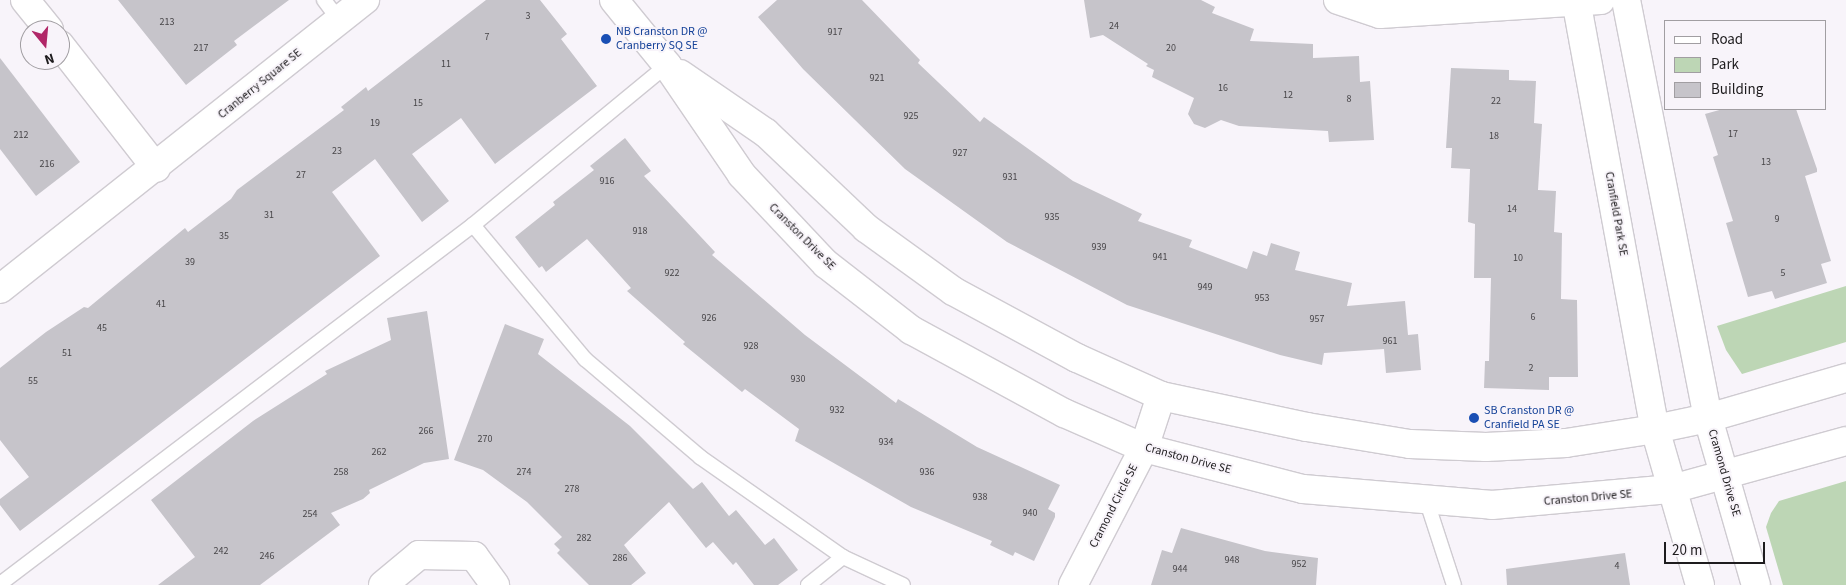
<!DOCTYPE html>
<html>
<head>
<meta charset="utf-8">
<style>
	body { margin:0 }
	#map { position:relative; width:1846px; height:585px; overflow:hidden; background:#f8f4fa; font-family:"Source Sans 3",sans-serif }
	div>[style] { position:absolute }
	.green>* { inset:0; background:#bdd6b5 }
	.building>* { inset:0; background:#c6c4ca }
	.roads { filter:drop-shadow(1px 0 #cfcbd1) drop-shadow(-1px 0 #cfcbd1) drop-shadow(0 1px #cfcbd1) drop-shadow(0 -1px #cfcbd1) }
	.service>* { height:14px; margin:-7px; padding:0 7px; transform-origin:7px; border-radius:7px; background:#fff }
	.minor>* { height:28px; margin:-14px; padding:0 14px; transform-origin:14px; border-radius:14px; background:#fff }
	.tertiary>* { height:28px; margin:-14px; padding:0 14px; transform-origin:14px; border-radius:14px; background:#fff }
	.dots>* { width:14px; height:14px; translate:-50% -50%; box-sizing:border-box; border:2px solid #f8f4fa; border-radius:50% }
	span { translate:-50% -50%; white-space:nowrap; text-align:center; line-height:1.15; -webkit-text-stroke:4px #f8f4fa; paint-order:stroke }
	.number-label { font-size:10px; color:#484649 }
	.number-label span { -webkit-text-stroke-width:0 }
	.transit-label { font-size:12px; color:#164399 }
	.left { translate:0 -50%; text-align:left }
	.street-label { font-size:12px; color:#1e1c1e }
	.legend { position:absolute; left:1664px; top:20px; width:162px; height:90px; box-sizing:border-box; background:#f8f4fa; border:1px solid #a19ea2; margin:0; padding:6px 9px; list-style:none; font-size:15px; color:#1e1c1e }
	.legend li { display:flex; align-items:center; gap:10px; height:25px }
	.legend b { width:25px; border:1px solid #a19ea2 }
	.north { position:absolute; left:20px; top:20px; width:50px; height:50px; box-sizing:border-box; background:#f8f4fa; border:1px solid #a19ea2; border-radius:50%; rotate:163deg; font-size:14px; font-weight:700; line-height:20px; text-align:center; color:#1e1c1e }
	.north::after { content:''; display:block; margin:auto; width:18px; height:22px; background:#b12768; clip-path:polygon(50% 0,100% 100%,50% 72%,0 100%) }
	.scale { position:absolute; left:1664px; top:542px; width:101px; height:22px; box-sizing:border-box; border:2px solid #1e1c1e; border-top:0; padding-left:6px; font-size:15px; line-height:18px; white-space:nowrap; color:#1e1c1e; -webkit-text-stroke:4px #f8f4fa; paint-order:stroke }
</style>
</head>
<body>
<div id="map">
	<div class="green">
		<i style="clip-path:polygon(1846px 286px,1846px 342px,1742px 374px,1726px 350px,1717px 326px)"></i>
		<i style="clip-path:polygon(1846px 481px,1846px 585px,1783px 585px,1766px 527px,1771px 513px,1779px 501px)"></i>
	</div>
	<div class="building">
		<i style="clip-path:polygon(118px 0,289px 0,234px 41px,237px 45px,186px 85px)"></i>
		<i style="clip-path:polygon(486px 0,540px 0,567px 34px,561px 39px,597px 86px,495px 164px,461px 118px,412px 154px,449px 201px,422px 222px,375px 159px,332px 192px,380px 256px,20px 531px,0 505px,0 499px,29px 477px,0 440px,0 368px,46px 332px,84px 307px,88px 308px,185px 228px,188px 232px,231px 199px,237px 190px,344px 110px,341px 107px,366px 87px,368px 91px)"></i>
		<i style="clip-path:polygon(777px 0,862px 0,920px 60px,918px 63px,980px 122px,984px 117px,1073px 181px,1142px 214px,1138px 221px,1192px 240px,1189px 247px,1247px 269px,1253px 251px,1267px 256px,1271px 243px,1300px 252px,1295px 270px,1352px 283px,1347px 306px,1405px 301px,1408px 335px,1418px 334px,1421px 370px,1386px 373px,1384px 349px,1324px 353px,1322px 365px,1280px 355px,1127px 305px,1007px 242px,905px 169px,803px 69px,758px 17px)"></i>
		<i style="clip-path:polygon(1084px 0,1201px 0,1215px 7px,1212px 13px,1254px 29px,1250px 41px,1313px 44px,1313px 58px,1359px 56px,1360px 82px,1370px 81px,1374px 140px,1329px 142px,1328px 131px,1239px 126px,1221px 120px,1205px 128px,1194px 124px,1188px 114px,1194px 98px,1152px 77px,1154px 70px,1146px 66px,1148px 64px,1103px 35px,1090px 38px)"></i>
		<i style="clip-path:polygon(0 58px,80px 162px,36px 196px,0 149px)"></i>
		<i style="clip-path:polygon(1451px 68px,1509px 70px,1509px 80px,1536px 81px,1534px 123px,1542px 124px,1538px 190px,1556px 191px,1554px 232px,1562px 233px,1561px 299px,1577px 300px,1578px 377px,1549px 377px,1549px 390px,1484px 388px,1485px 361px,1489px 361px,1491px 278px,1474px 278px,1475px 224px,1468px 222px,1470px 169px,1451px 168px,1452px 148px,1446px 148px)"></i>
		<i style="clip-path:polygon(1723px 109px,1796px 109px,1817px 169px,1817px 172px,1805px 176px,1831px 261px,1821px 264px,1827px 283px,1775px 299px,1772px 291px,1748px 297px,1726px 223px,1733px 221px,1713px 157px,1718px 155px,1705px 114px)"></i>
		<i style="clip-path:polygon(625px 138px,651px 171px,644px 176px,715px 252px,712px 255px,805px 335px,896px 403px,898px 399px,977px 447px,1060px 485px,1048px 509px,1055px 513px,1055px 517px,1034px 561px,1015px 552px,1013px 556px,990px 545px,992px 541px,911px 507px,795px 441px,799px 429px,745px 389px,742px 392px,683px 344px,685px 342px,627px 291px,631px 288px,587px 239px,546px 272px,542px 266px,539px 268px,515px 237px,555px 205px,553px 202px,594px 170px,590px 166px)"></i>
		<i style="clip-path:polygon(427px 311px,449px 459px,424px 463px,369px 490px,370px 493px,363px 499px,331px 513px,340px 525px,260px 585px,158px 585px,195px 557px,151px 500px,253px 421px,327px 374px,325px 371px,391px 340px,387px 318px)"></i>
		<i style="clip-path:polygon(505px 324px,544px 339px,538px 354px,630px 426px,693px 489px,702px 482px,729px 516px,736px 510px,765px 545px,774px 538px,798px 570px,778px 585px,754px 585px,736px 562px,733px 565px,713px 542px,706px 548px,669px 502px,624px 545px,646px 573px,631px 585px,589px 585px,557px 553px,560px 550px,554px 544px,562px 537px,527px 502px,483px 470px,454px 460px)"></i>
		<i style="clip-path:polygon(1181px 528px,1265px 551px,1318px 558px,1316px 585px,1151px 585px,1162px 550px,1172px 553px)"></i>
		<i style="clip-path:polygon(1625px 553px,1630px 585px,1507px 585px,1506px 569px)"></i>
	</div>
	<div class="roads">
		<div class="service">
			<i style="left:324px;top:0;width:25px;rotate:53deg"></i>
			<i style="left:473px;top:225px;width:175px;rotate:50.1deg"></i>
			<i style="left:585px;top:359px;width:151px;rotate:40.4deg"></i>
			<i style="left:700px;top:457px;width:174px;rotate:35deg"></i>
			<i style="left:843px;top:557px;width:66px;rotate:25deg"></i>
			<i style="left:1426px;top:499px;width:90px;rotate:72deg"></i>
			<i style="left:0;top:584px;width:594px;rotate:-37.2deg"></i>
			<i style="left:473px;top:225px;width:251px;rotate:-39.5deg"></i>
			<i style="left:808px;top:585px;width:45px;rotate:-38.7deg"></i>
		</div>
		<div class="minor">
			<i style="left:25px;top:0;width:38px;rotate:51deg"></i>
			<i style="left:1338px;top:0;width:44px;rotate:18.4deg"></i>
			<i style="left:1380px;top:14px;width:221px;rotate:-3.6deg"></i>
			<i style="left:1576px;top:0;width:436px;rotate:79.6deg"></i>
			<i style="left:1655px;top:429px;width:162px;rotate:73.9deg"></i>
			<i style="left:1626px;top:0;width:426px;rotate:78.9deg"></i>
			<i style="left:1708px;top:418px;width:174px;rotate:74deg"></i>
			<i style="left:60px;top:45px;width:156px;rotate:52deg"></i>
			<i style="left:0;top:289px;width:466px;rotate:-38.4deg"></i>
			<i style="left:383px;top:585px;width:47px;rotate:-39.8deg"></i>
			<i style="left:419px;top:555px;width:55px;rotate:1deg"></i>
			<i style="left:474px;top:556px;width:36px;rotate:54deg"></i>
			<i style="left:1073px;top:585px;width:154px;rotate:-62.6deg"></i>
			<i style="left:1144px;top:448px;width:55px;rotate:-71.9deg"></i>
		</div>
		<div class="tertiary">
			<i style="left:614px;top:0;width:84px;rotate:50.8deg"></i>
			<i style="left:667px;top:65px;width:133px;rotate:55.7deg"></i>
			<i style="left:742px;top:175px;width:122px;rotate:46.7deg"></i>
			<i style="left:826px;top:264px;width:108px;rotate:37.8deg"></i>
			<i style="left:911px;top:330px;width:174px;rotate:28.5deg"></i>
			<i style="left:1064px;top:413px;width:87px;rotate:23.6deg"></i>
			<i style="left:1144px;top:448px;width:164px;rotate:14.5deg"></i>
			<i style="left:1303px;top:489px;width:190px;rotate:4.8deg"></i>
			<i style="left:1492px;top:505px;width:181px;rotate:-5.1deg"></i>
			<i style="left:1672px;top:489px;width:180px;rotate:-15.4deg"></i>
			<i style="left:680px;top:74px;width:104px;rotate:34.5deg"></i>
			<i style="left:766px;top:133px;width:138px;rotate:43.5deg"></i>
			<i style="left:866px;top:228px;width:107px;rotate:35.9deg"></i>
			<i style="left:953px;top:291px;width:141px;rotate:28.4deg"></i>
			<i style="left:1077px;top:358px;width:92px;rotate:24.3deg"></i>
			<i style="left:1161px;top:396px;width:149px;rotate:12deg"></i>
			<i style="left:1307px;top:427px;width:104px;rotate:9.4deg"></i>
			<i style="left:1410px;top:444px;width:76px;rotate:2.3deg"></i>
			<i style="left:1486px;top:447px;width:80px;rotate:-2.9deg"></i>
			<i style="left:1566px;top:443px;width:90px;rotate:-8.9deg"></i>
			<i style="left:1655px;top:429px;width:54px;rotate:-11.7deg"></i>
			<i style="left:1708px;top:418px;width:144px;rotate:-16.2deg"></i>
		</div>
	</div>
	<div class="dots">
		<i style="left:606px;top:39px;background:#1a4fb4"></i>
		<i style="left:1474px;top:418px;background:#1a4fb4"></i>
	</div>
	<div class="number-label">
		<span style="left:528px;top:17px">3</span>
		<span style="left:167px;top:23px">213</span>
		<span style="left:1114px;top:27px">24</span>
		<span style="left:835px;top:33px">917</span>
		<span style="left:487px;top:38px">7</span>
		<span style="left:201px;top:49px">217</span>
		<span style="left:1171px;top:49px">20</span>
		<span style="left:446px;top:65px">11</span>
		<span style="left:877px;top:79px">921</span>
		<span style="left:1223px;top:89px">16</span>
		<span style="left:1288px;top:96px">12</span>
		<span style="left:1349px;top:100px">8</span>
		<span style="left:1496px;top:102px">22</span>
		<span style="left:418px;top:104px">15</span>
		<span style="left:911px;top:117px">925</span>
		<span style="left:375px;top:124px">19</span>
		<span style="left:1733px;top:135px">17</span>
		<span style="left:21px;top:136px">212</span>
		<span style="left:1494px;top:137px">18</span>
		<span style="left:337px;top:152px">23</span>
		<span style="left:960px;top:154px">927</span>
		<span style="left:1766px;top:163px">13</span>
		<span style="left:47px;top:165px">216</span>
		<span style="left:301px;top:176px">27</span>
		<span style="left:1010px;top:178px">931</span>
		<span style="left:607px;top:182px">916</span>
		<span style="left:1512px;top:210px">14</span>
		<span style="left:269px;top:216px">31</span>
		<span style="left:1052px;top:218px">935</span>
		<span style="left:1777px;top:220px">9</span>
		<span style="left:640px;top:232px">918</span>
		<span style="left:224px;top:237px">35</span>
		<span style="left:1099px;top:248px">939</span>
		<span style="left:1160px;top:258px">941</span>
		<span style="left:1518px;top:259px">10</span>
		<span style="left:190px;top:263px">39</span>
		<span style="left:672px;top:274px">922</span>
		<span style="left:1783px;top:274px">5</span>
		<span style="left:1205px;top:288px">949</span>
		<span style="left:1262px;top:299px">953</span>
		<span style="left:161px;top:305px">41</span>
		<span style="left:1533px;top:318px">6</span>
		<span style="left:709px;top:319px">926</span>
		<span style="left:1317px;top:320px">957</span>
		<span style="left:102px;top:329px">45</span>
		<span style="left:1390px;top:342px">961</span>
		<span style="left:751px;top:347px">928</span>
		<span style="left:67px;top:354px">51</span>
		<span style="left:1531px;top:369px">2</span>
		<span style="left:798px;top:380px">930</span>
		<span style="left:33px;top:382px">55</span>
		<span style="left:837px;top:411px">932</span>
		<span style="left:426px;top:432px">266</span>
		<span style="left:485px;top:440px">270</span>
		<span style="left:886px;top:443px">934</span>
		<span style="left:379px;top:453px">262</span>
		<span style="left:341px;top:473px">258</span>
		<span style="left:524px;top:473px">274</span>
		<span style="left:927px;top:473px">936</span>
		<span style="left:572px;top:490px">278</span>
		<span style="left:980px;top:498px">938</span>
		<span style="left:1030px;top:514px">940</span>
		<span style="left:310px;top:515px">254</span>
		<span style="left:584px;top:539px">282</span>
		<span style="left:221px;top:552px">242</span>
		<span style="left:267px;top:557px">246</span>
		<span style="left:620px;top:559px">286</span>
		<span style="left:1232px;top:561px">948</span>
		<span style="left:1299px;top:565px">952</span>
		<span style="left:1617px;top:567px">4</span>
		<span style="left:1180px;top:570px">944</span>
	</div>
	<div class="transit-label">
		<span class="left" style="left:616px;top:39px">NB Cranston DR @<br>Cranberry SQ SE</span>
		<span class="left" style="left:1484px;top:418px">SB Cranston DR @<br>Cranfield PA SE</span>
	</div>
	<div class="street-label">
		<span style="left:260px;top:84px;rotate:-39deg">Cranberry Square SE</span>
		<span style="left:1616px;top:214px;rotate:80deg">Cranfield Park SE</span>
		<span style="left:802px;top:237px;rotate:45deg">Cranston Drive SE</span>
		<span style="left:1188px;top:459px;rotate:15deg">Cranston Drive SE</span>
		<span style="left:1724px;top:473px;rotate:74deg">Cramond Drive SE</span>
		<span style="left:1588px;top:498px;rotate:-5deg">Cranston Drive SE</span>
		<span style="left:1114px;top:506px;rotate:-63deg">Cramond Circle SE</span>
	</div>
	<ul class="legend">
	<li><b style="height:6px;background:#fff"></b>Road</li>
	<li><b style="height:14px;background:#bdd6b5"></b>Park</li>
	<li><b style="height:14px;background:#c6c4ca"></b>Building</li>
	</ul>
	<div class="north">N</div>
	<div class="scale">20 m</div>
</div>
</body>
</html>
